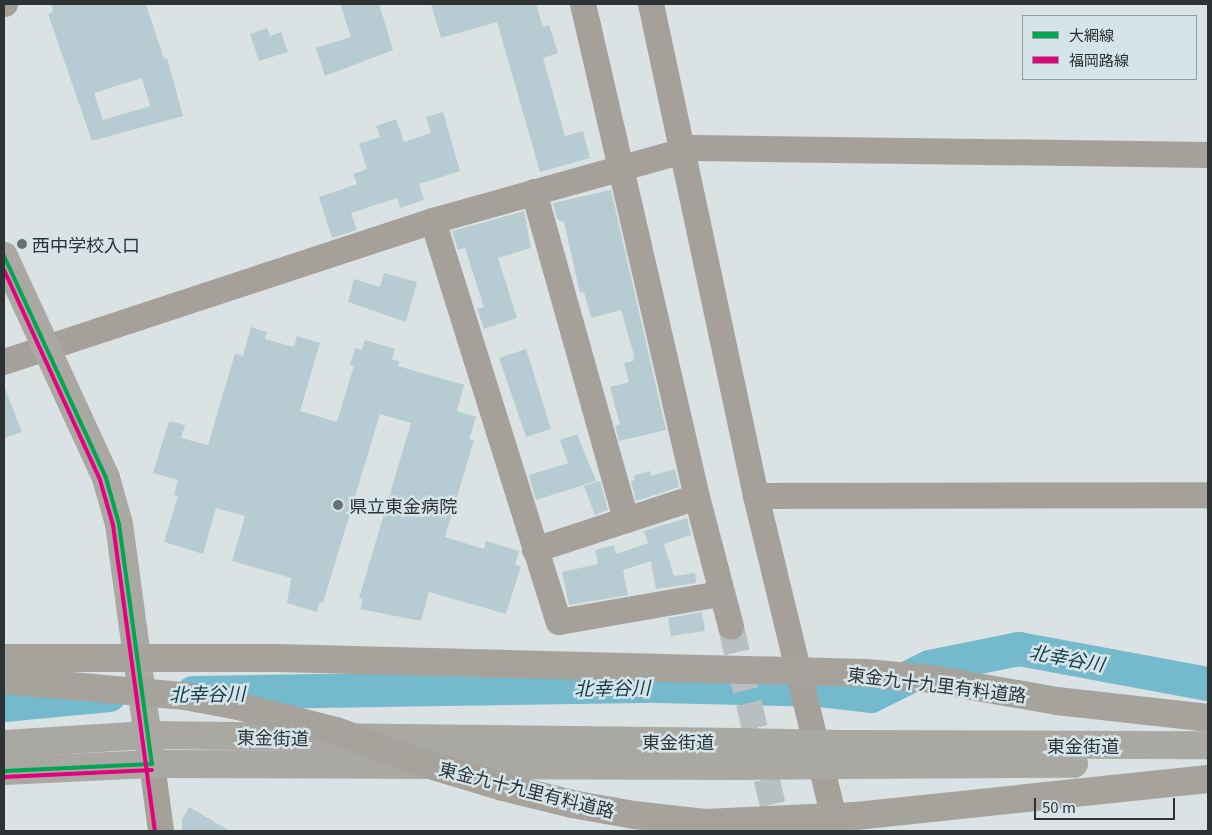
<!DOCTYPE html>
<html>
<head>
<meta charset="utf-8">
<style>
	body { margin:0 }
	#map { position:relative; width:1212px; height:835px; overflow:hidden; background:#dae2e4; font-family:Georgia,"Noto Sans JP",serif }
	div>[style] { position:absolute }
	.river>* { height:34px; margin:-17px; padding:0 17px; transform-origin:17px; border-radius:17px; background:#75b9cc }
	.building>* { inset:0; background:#b7ccd2 }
	.minor-tunnel>* { height:26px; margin-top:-13px; transform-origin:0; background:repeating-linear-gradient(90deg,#b7bfc1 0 26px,transparent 0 39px) }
	.minor>* { height:26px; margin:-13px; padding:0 13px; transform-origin:13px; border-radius:13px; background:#a5a19a }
	.major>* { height:28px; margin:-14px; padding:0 14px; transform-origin:14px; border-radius:14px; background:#a6a39d }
	.highway>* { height:28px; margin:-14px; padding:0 14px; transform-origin:14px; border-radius:14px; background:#a9a8a3 }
	.major-bridge>* { height:28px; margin:-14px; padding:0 14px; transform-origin:14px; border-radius:14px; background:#a6a39d }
	.highway-bridge>* { height:28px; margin:-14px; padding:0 14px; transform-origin:14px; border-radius:14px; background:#a9a8a3 }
	.bus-1>* { height:4px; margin:-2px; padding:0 2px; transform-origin:2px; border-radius:2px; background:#00a651 }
	.bus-2>* { height:4px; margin:-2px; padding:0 2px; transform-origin:2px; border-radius:2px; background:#e5007d }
	.dots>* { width:14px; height:14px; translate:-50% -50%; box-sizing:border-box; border:2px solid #d5e4e9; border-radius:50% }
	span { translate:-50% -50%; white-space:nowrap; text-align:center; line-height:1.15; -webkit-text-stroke:5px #d5e4e9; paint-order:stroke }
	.poi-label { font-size:18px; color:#2d3335 }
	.left { translate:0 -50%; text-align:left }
	.street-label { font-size:18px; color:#2d3335 }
	.water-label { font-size:19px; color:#123c48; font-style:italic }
	.frame { position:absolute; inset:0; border:5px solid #2d3335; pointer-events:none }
	.legend { position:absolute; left:1022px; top:15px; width:175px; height:65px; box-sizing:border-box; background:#d5e4e9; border:1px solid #929da1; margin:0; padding:6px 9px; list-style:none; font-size:15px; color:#2d3335 }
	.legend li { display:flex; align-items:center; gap:10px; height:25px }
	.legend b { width:25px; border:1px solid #929da1 }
	.scale { position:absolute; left:1034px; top:798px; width:141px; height:22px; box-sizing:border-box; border:2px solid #2d3335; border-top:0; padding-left:6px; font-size:15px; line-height:18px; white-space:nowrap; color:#2d3335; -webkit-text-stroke:4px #d5e4e9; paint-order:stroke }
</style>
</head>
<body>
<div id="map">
	<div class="river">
		<i style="left:193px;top:693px;width:466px;rotate:-0.9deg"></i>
		<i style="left:659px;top:686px;width:161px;rotate:1.4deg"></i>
		<i style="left:820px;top:690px;width:51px;rotate:6.7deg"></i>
		<i style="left:871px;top:696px;width:66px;rotate:-26.2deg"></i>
		<i style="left:930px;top:667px;width:91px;rotate:-11.4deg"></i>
		<i style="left:1019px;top:649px;width:192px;rotate:10.5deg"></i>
		<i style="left:4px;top:705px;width:106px;rotate:-5.4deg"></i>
	</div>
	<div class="building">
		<i style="clip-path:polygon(evenodd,51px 4px,146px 4px,164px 59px,167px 58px,183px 116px,92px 141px,48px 14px,53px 12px,51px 4px,142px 78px,150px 106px,103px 120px,94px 93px,142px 78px)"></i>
		<i style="clip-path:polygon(340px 4px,379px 4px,393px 50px,325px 76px,316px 48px,351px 37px)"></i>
		<i style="clip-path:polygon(431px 4px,536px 4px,543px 27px,549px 25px,558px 53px,543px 58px,565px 136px,583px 131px,590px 158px,540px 172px,497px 22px,441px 38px)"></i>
		<i style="clip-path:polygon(267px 28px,270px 36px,281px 32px,288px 52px,259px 61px,250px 34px)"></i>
		<i style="clip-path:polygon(443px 112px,460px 171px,419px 184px,424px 200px,400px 208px,397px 198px,351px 213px,357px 230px,332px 238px,319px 197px,357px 184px,353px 174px,367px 169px,359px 144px,380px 137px,376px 126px,396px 119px,404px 142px,431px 133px,426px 117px)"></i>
		<i style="clip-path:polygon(611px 190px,666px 430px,619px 441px,615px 426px,620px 425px,610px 387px,629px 382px,624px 363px,633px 361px,634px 355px,621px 310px,591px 318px,584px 292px,580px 293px,564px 222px,557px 219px,553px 203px)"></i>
		<i style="clip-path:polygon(524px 211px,531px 248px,498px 258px,517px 318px,484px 329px,477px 309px,484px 307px,465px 248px,458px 250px,452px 231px)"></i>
		<i style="clip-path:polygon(384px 273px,417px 282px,406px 322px,348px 302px,354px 279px,380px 287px)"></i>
		<i style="clip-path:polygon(251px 327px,267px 332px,265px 339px,294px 347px,297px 336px,320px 343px,300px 411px,337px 422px,354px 366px,350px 365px,355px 348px,362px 350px,365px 340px,395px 349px,392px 359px,399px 361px,398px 366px,464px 385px,457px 411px,476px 417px,469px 439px,474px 440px,445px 537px,484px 549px,486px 541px,519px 551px,515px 565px,521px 566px,506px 614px,429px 592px,421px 621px,360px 609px,363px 599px,359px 598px,411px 423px,380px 414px,323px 603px,320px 602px,317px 612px,287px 603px,291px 578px,232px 561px,245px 516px,216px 508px,203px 554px,164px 542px,178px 496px,174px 495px,178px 480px,153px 473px,169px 421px,185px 425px,181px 438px,208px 445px,235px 354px,243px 356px)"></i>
		<i style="clip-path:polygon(526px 349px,551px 429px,526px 437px,499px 358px)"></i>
		<i style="clip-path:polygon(4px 386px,22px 432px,4px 438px)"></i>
		<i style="clip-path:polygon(577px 434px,596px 481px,536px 500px,529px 475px,568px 463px,560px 440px)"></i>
		<i style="clip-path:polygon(675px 469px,679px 487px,636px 501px,631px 481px,635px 480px,633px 476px,650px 471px,651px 476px)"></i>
		<i style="clip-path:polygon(600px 481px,608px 510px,595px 515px,584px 486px)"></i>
		<i style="clip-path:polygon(687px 518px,691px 535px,664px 544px,674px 576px,695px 573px,696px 583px,656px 589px,651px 561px,623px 570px,628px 595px,569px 605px,562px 572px,598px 564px,595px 550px,614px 545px,616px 554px,648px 543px,644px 531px)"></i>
		<i style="clip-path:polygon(702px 612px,705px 631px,671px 636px,668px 618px)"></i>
		<i style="clip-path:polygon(189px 807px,230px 831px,182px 831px,182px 820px)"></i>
	</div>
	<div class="minor-tunnel">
		<i style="left:731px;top:627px;width:210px;rotate:76.8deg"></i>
	</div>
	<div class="minor">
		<i style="left:4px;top:4px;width:1px"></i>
		<i style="left:583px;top:4px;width:506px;rotate:76.98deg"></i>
		<i style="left:697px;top:497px;width:134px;rotate:75.3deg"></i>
		<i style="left:651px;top:4px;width:503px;rotate:77.95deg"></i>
		<i style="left:756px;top:496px;width:345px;rotate:76.4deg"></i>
		<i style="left:534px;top:192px;width:341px;rotate:74.3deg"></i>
		<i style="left:433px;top:221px;width:420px;rotate:72.6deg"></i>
		<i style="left:559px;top:622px;width:163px;rotate:-9.9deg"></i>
		<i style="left:4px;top:362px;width:452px;rotate:-18.2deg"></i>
		<i style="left:433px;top:221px;width:272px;rotate:-15.6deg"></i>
		<i style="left:695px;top:148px;width:513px;rotate:0.78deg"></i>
		<i style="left:756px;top:496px;width:452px;rotate:-0.1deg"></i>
		<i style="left:535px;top:550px;width:170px;rotate:-18.1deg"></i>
		<i style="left:152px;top:764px;width:68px;rotate:82.3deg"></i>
	</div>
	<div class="major">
		<i style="left:1057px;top:701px;width:152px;rotate:6.4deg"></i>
		<i style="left:856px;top:816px;width:354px;rotate:-6deg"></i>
	</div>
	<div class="highway">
		<i style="left:4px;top:256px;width:244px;rotate:65.3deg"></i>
		<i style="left:106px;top:478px;width:48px;rotate:74.2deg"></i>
		<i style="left:119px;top:524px;width:231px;rotate:82.3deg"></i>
		<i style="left:4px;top:744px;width:144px;rotate:-3.6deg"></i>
		<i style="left:148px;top:735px;width:592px;rotate:0.68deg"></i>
		<i style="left:841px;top:744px;width:367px;rotate:0.2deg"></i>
		<i style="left:846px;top:765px;width:228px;rotate:-0.3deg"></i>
		<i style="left:4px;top:771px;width:148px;rotate:-2.7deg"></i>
		<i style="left:152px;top:764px;width:588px;rotate:0.19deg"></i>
	</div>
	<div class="major-bridge">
		<i style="left:4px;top:658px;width:273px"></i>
		<i style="left:277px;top:658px;width:589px;rotate:1.46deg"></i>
		<i style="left:866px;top:673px;width:65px;rotate:5.3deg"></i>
		<i style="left:931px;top:679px;width:128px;rotate:9.9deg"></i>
		<i style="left:4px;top:680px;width:182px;rotate:5.1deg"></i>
		<i style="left:185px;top:696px;width:54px;rotate:10.7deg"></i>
		<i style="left:238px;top:706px;width:101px;rotate:14.3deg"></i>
		<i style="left:336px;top:731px;width:86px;rotate:20.3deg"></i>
		<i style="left:417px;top:761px;width:90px;rotate:16.8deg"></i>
		<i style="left:503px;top:787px;width:71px;rotate:13.8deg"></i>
		<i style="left:572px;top:804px;width:63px;rotate:10.1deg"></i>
		<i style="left:634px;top:815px;width:71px;rotate:6.4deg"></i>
		<i style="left:705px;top:823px;width:151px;rotate:-2.7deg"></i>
	</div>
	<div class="highway-bridge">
		<i style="left:740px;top:742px;width:101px;rotate:1.1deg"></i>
		<i style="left:740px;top:766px;width:106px;rotate:-0.5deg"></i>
	</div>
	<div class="bus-1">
		<i style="left:4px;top:256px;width:244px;rotate:65.3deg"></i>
		<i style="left:106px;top:478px;width:48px;rotate:74.2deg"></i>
		<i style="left:119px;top:524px;width:242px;rotate:82.2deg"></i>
		<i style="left:152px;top:764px;width:148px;rotate:177.3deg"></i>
	</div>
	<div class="bus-2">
		<i style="left:4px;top:270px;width:231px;rotate:65.4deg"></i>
		<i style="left:100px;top:480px;width:47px;rotate:73.9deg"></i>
		<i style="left:113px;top:525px;width:309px;rotate:82.2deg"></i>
		<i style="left:4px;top:777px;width:148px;rotate:-2.7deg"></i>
	</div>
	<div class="dots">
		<i style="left:22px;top:244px;background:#6a7072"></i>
		<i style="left:338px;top:505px;background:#6a7072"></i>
	</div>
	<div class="poi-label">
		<span class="left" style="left:32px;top:244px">西中学校入口</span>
		<span class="left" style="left:349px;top:505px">県立東金病院</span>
	</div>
	<div class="street-label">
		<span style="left:937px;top:684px;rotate:7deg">東金九十九里有料道路</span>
		<span style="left:273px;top:737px;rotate:1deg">東金街道</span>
		<span style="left:678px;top:741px">東金街道</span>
		<span style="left:1083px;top:745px">東金街道</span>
		<span style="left:527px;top:789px;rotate:14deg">東金九十九里有料道路</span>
	</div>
	<div class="water-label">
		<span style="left:1067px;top:657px;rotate:10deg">北幸谷川</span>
		<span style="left:612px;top:687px;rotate:-1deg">北幸谷川</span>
		<span style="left:207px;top:693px;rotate:-1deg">北幸谷川</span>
	</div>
	<div class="frame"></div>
	<ul class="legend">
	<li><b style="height:6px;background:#00a651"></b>大網線</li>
	<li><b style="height:6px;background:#e5007d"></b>福岡路線</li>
	</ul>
	<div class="scale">50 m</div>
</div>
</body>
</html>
